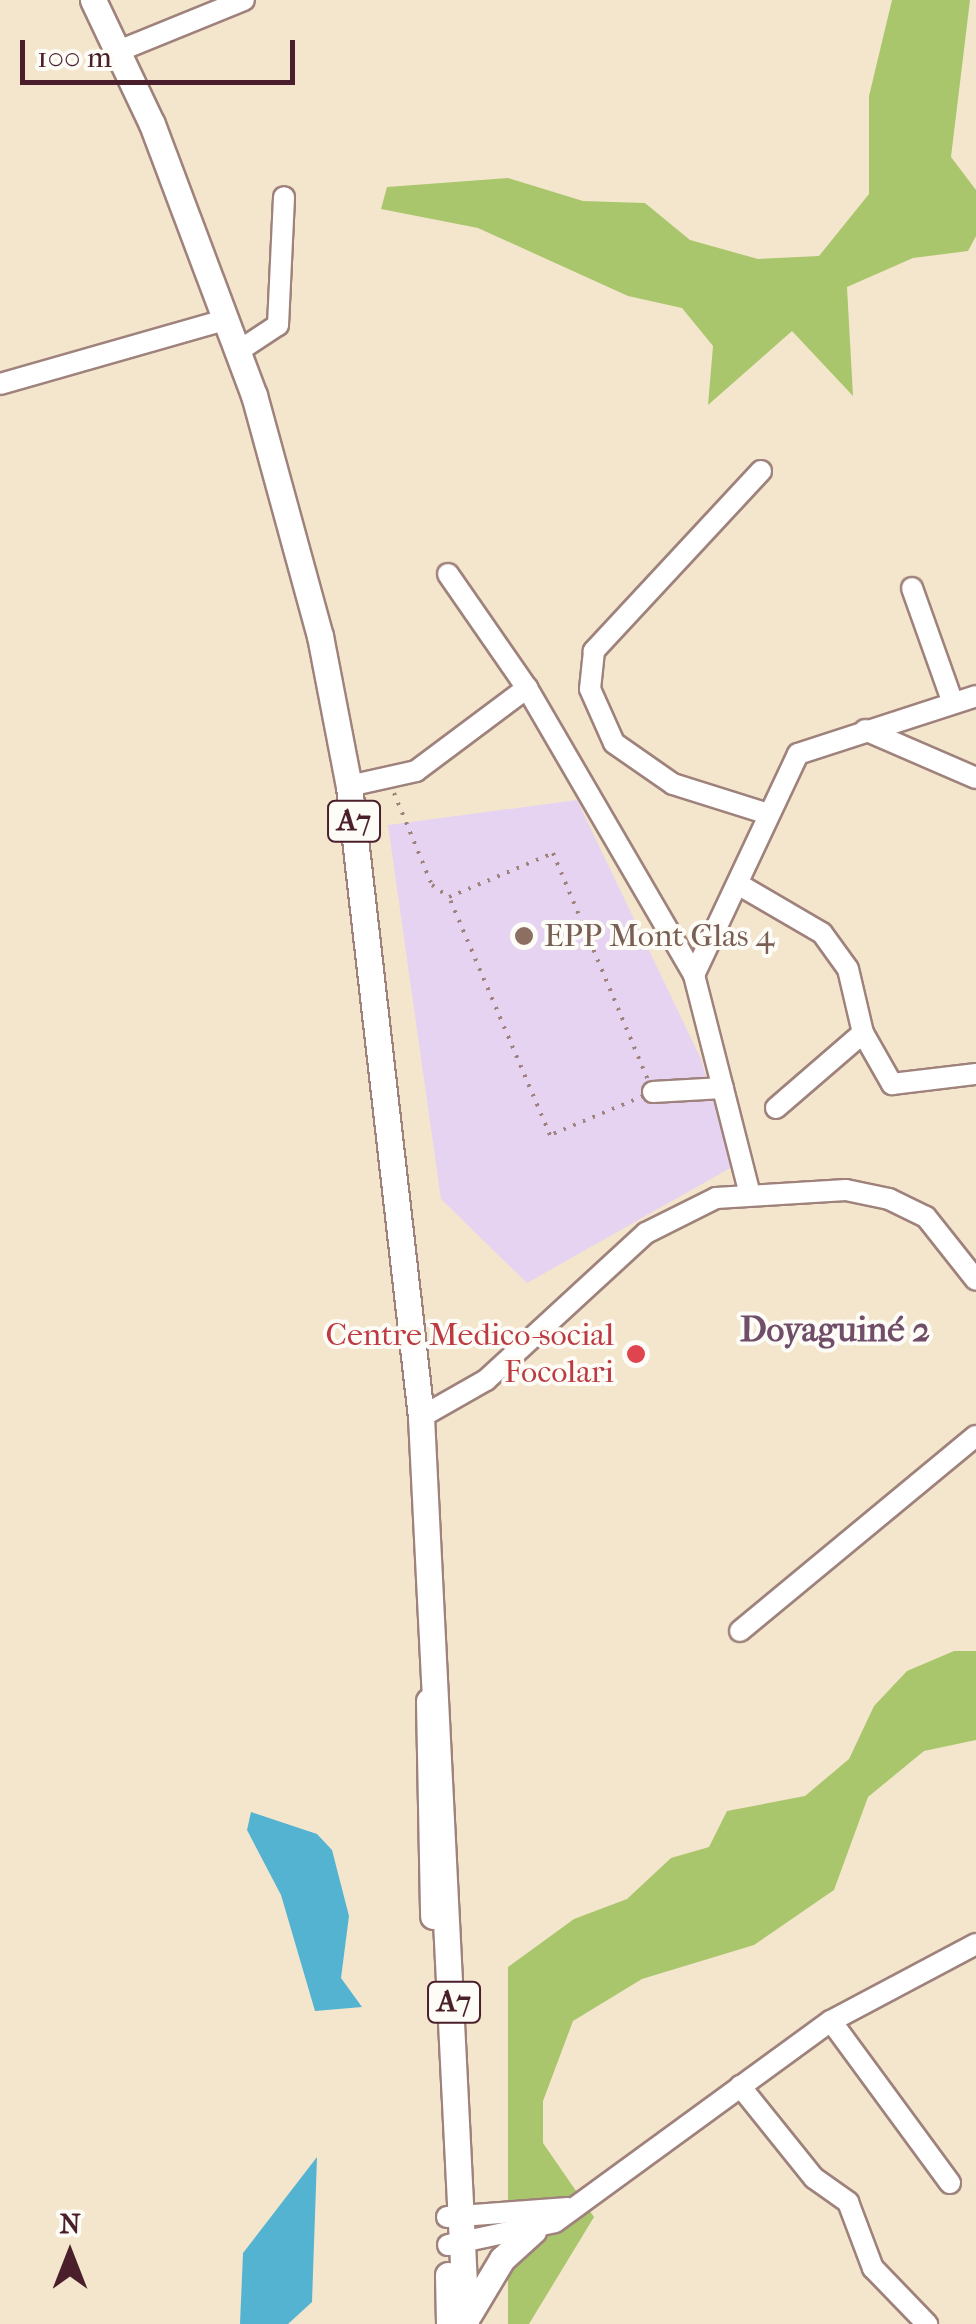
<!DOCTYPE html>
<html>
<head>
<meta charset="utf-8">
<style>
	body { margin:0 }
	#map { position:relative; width:976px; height:2324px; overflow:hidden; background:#f4e6cd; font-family:"IM FELL French Canon",serif }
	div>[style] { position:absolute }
	.built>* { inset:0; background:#e5d3f1 }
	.green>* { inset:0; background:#aac66d }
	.water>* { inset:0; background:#53b3d1 }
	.path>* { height:4px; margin-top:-2px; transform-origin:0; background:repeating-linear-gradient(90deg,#9f827c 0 2.5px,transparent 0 10.5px) }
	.roads { filter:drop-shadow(2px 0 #9f827c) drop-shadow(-2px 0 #9f827c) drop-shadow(0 2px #9f827c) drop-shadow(0 -2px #9f827c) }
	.minor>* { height:20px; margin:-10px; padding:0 10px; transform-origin:10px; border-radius:10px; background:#fff }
	.major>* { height:25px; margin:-12.5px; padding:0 12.5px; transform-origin:12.5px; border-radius:12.5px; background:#fff }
	.dots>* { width:28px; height:28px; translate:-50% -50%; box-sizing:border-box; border:5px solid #fdfcf7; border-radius:50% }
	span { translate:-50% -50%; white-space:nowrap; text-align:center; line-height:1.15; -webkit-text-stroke:8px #fdfcf7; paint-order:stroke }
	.shield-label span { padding:2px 8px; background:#fdfcf7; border:2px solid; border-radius:8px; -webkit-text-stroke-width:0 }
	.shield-label { font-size:30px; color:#4a1f2b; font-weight:700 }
	.education-label { font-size:32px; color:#785e54 }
	.left { translate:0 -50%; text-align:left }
	.health-label { font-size:32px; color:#be3a42 }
	.right { translate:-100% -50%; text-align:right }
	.neighbourhood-label { font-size:35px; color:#704d68; font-weight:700 }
	.north { position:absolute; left:20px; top:2204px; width:100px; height:100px; -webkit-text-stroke:8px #fdfcf7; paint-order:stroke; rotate:0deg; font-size:28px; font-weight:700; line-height:40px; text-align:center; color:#4a1f2b }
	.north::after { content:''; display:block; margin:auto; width:35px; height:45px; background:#4a1f2b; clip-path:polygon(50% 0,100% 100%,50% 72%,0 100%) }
	.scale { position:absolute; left:20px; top:40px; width:275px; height:45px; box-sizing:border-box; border:5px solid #4a1f2b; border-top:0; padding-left:12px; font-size:30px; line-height:35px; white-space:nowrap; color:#4a1f2b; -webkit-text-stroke:8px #fdfcf7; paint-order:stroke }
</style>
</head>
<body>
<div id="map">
	<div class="built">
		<i style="clip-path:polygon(577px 800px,701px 1059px,732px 1167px,527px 1283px,441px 1199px,388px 825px)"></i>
	</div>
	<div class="green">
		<i style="clip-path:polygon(892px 0,970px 0,951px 157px,976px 190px,976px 236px,968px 251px,913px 258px,847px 287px,853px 396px,792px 331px,708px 405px,713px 346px,682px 308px,628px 296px,478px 228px,381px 209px,387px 187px,508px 178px,583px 201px,645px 203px,690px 240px,758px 259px,819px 256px,869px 194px,869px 96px)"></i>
		<i style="clip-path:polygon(954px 1651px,976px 1651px,976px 1740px,924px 1751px,868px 1797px,834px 1890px,754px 1945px,642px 1979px,573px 2021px,543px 2101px,543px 2143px,594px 2217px,529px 2324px,508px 2324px,508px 1967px,574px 1919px,627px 1899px,671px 1858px,709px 1847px,727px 1811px,805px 1796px,849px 1759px,874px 1706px,907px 1671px)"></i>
	</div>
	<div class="water">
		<i style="clip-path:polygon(251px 1812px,317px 1834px,332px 1850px,349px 1916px,341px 1978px,362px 2007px,315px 2011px,281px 1895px,247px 1830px)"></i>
		<i style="clip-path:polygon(317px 2157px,312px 2302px,288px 2324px,240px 2324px,243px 2253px)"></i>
	</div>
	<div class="path">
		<i style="left:394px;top:793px;width:100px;rotate:67.6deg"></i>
		<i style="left:432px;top:885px;width:21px;rotate:35deg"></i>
		<i style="left:553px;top:853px;width:259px;rotate:67.3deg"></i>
		<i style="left:653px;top:1092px;width:112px;rotate:157.3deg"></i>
		<i style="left:550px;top:1135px;width:259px;rotate:-113deg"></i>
		<i style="left:449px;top:897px;width:113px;rotate:-22.9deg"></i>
	</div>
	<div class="roads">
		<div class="minor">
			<i style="left:116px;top:52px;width:138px;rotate:-22.1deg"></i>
			<i style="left:237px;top:352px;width:49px;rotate:-33.4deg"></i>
			<i style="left:278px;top:325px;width:128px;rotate:-87.3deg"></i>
			<i style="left:0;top:384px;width:233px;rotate:-15.9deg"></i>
			<i style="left:761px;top:471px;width:246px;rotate:132.9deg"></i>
			<i style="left:594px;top:651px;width:38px;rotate:96deg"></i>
			<i style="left:590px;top:689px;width:59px;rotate:66deg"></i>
			<i style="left:614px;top:743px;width:72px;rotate:34.8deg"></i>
			<i style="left:673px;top:784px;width:100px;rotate:17.5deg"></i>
			<i style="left:448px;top:574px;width:139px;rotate:55.3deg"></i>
			<i style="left:527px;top:688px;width:332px;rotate:59.8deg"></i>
			<i style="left:694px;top:975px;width:222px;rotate:75.7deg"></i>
			<i style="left:912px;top:588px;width:122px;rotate:70.4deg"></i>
			<i style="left:865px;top:730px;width:121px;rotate:23.4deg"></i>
			<i style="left:349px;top:786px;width:69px;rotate:-12.6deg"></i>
			<i style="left:416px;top:771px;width:139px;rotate:-36.8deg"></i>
			<i style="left:743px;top:887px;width:91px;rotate:30.2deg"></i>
			<i style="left:822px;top:933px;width:44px;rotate:54.2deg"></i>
			<i style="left:848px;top:969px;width:66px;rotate:76.8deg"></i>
			<i style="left:863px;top:1033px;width:59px;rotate:60.4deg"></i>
			<i style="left:892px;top:1084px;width:85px;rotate:-6.8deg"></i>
			<i style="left:694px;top:975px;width:244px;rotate:-64.8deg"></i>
			<i style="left:798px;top:754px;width:187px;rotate:-18deg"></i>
			<i style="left:653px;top:1092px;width:70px;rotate:-3.3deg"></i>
			<i style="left:776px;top:1108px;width:115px;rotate:-40.8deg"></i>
			<i style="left:421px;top:1417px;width:75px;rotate:-29.6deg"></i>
			<i style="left:486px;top:1380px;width:217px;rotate:-42.6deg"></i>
			<i style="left:646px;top:1233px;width:78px;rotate:-26.6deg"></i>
			<i style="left:716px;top:1198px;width:130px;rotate:-3.5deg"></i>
			<i style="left:846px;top:1190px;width:44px;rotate:11.8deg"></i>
			<i style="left:889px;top:1199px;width:41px;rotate:25.9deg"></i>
			<i style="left:926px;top:1217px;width:80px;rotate:51.6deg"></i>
			<i style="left:740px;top:1631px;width:306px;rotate:-39.6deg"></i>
			<i style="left:831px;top:2021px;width:201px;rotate:53.7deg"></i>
			<i style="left:740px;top:2086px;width:118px;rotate:51.2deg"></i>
			<i style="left:814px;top:2178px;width:42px;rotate:35.2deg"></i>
			<i style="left:848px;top:2202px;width:71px;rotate:69.3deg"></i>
			<i style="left:873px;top:2268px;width:78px;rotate:46deg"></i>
			<i style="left:447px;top:2217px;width:121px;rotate:-4.3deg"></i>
			<i style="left:448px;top:2245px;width:109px;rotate:-12.1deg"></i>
			<i style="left:555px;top:2222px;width:341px;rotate:-36.1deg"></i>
			<i style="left:831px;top:2021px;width:164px;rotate:-28deg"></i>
		</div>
		<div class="major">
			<i style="left:93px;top:0;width:137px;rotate:64.6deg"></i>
			<i style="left:152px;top:124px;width:290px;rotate:69.4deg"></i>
			<i style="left:254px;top:395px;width:250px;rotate:74.7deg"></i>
			<i style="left:320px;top:636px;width:153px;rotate:79.1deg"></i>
			<i style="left:349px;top:786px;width:635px;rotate:83.49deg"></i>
			<i style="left:421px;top:1417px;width:908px;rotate:87.16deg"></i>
			<i style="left:429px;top:1701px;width:215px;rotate:88.9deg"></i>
			<i style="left:448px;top:2275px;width:49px;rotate:88.8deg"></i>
			<i style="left:469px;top:2314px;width:64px;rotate:-59deg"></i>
			<i style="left:502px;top:2259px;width:42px;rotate:-42.1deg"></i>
		</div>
	</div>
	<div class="dots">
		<i style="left:524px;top:936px;background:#8d6e63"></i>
		<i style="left:636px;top:1354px;background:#e0444e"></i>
	</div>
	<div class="shield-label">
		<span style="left:354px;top:821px">A7</span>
		<span style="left:454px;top:2002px">A7</span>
	</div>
	<div class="education-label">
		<span class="left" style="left:544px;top:936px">EPP Mont Glas 4</span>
	</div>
	<div class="health-label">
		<span class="right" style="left:614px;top:1354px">Centre Medico-social<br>Focolari</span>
	</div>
	<div class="neighbourhood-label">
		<span style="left:835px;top:1330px">Doyaguiné 2</span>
	</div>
	<div class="north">N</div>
	<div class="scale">100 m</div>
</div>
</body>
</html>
